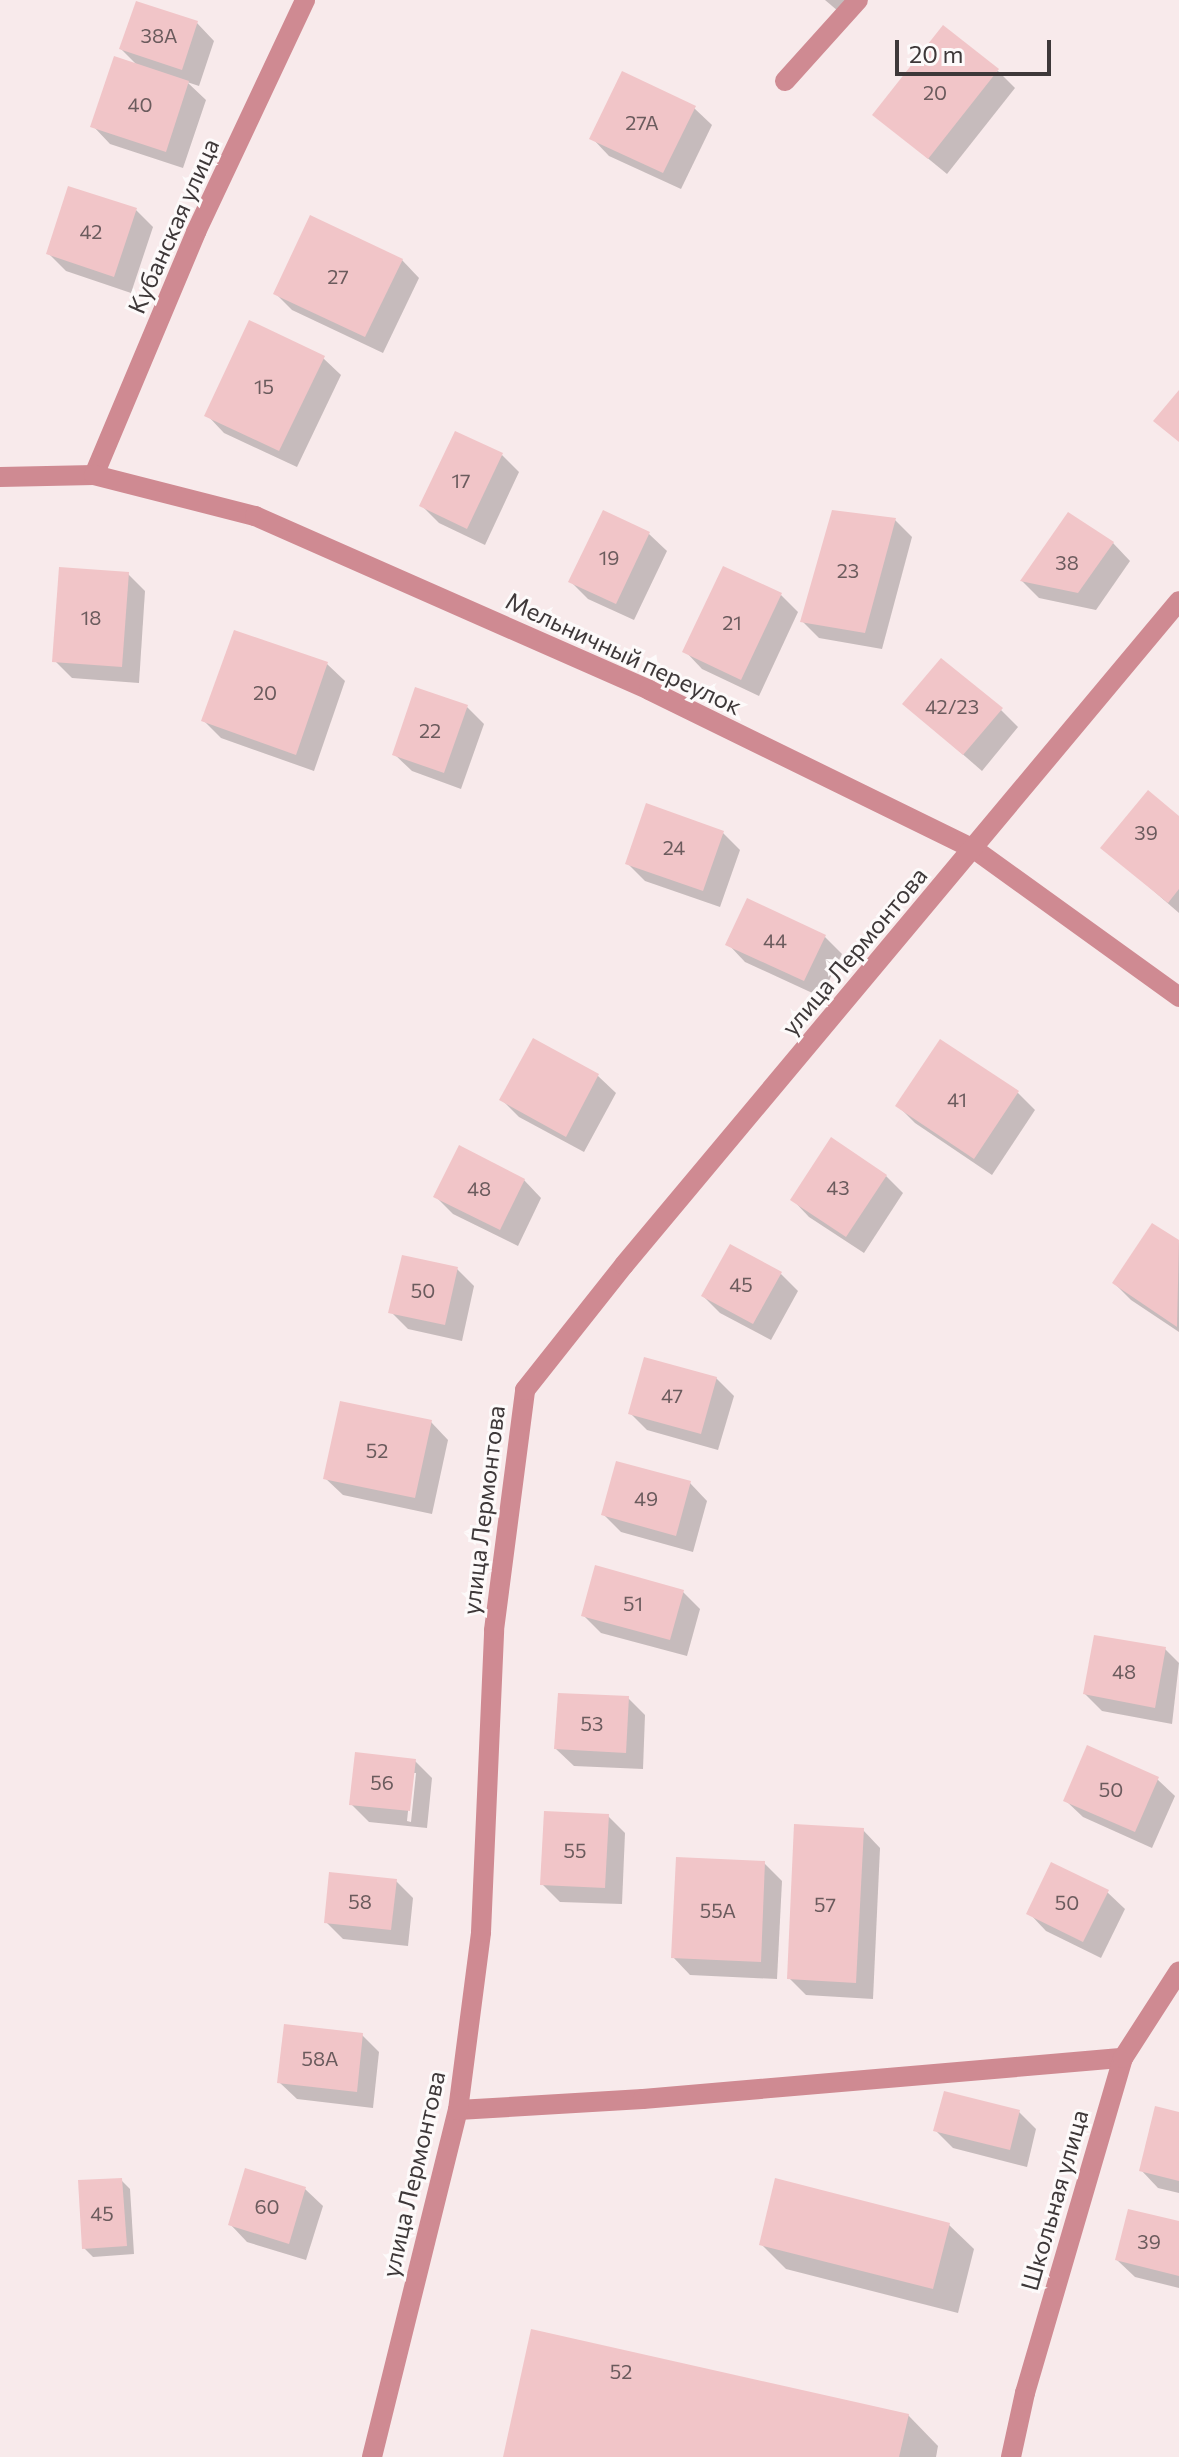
<!DOCTYPE html>
<html>
<head>
<meta charset="utf-8">
<style>
	body { margin:0 }
	#map { position:relative; width:1179px; height:2457px; overflow:hidden; background:#f8eaeb; font-family:Commissioner,sans-serif }
	div>[style] { position:absolute }
	.shadow>* { inset:0; background:#0003 }
	.building>* { inset:0; background:#f1c5c8 }
	.minor>* { height:20px; margin:-10px; padding:0 10px; transform-origin:10px; border-radius:10px; background:#cf8a92 }
	span { translate:-50% -50%; white-space:nowrap; text-align:center; line-height:1.15; -webkit-text-stroke:6px #fdfafa; paint-order:stroke }
	.number-label { font-size:20px; color:#6b5b5d }
	.number-label span { -webkit-text-stroke-width:0 }
	.street-label { font-size:24px; color:#3e3839 }
	.scale { position:absolute; left:895px; top:40px; width:156px; height:36px; box-sizing:border-box; border:4px solid #3e3839; border-top:0; padding-left:10px; font-size:24px; line-height:28px; white-space:nowrap; color:#3e3839; -webkit-text-stroke:6px #fdfafa; paint-order:stroke }
</style>
</head>
<body>
<div id="map">
	<div class="shadow">
		<i style="clip-path:polygon(825px 0,847px 0,838px 11px)"></i>
		<i style="clip-path:polygon(197px 23px,214px 41px,199px 86px,187px 82px,206px 100px,183px 168px,110px 144px,93px 126px,139px 67px,121px 49px)"></i>
		<i style="clip-path:polygon(998px 71px,1015px 88px,947px 174px,875px 115px)"></i>
		<i style="clip-path:polygon(694px 108px,712px 125px,681px 189px,609px 156px,592px 138px)"></i>
		<i style="clip-path:polygon(136px 210px,153px 227px,131px 293px,66px 271px,49px 254px)"></i>
		<i style="clip-path:polygon(402px 260px,419px 278px,383px 353px,292px 310px,275px 293px)"></i>
		<i style="clip-path:polygon(323px 358px,341px 375px,297px 467px,224px 433px,207px 415px)"></i>
		<i style="clip-path:polygon(502px 455px,519px 472px,485px 545px,439px 523px,422px 506px)"></i>
		<i style="clip-path:polygon(604px 512px,649px 534px,667px 551px,634px 620px,588px 599px,570px 581px)"></i>
		<i style="clip-path:polygon(895px 520px,912px 537px,882px 649px,819px 638px,802px 621px)"></i>
		<i style="clip-path:polygon(1113px 543px,1130px 561px,1096px 610px,1039px 598px,1022px 581px)"></i>
		<i style="clip-path:polygon(128px 574px,145px 591px,139px 683px,72px 678px,55px 661px)"></i>
		<i style="clip-path:polygon(781px 595px,798px 612px,759px 696px,702px 669px,685px 651px)"></i>
		<i style="clip-path:polygon(235px 632px,327px 664px,345px 681px,314px 771px,221px 738px,204px 721px)"></i>
		<i style="clip-path:polygon(905px 704px,1001px 710px,1018px 727px,982px 771px)"></i>
		<i style="clip-path:polygon(467px 707px,484px 724px,461px 789px,412px 771px,394px 754px)"></i>
		<i style="clip-path:polygon(1179px 819px,1179px 913px,1103px 847px)"></i>
		<i style="clip-path:polygon(723px 833px,740px 850px,720px 907px,645px 881px,627px 863px)"></i>
		<i style="clip-path:polygon(824px 936px,842px 954px,821px 997px,745px 962px,728px 944px)"></i>
		<i style="clip-path:polygon(534px 1040px,598px 1076px,616px 1093px,584px 1152px,519px 1117px,502px 1100px)"></i>
		<i style="clip-path:polygon(1018px 1093px,1035px 1110px,992px 1175px,915px 1123px,898px 1106px)"></i>
		<i style="clip-path:polygon(886px 1176px,903px 1193px,864px 1253px,809px 1217px,792px 1199px)"></i>
		<i style="clip-path:polygon(524px 1180px,541px 1198px,518px 1246px,453px 1214px,436px 1197px)"></i>
		<i style="clip-path:polygon(1152px 1225px,1179px 1243px,1179px 1332px,1131px 1300px,1114px 1283px)"></i>
		<i style="clip-path:polygon(457px 1269px,474px 1286px,462px 1341px,408px 1329px,391px 1312px)"></i>
		<i style="clip-path:polygon(781px 1274px,798px 1291px,771px 1340px,720px 1313px,703px 1296px)"></i>
		<i style="clip-path:polygon(716px 1378px,734px 1396px,718px 1450px,647px 1430px,630px 1413px)"></i>
		<i style="clip-path:polygon(431px 1422px,448px 1440px,432px 1514px,343px 1495px,325px 1478px)"></i>
		<i style="clip-path:polygon(690px 1483px,707px 1501px,693px 1552px,621px 1532px,603px 1514px)"></i>
		<i style="clip-path:polygon(683px 1592px,700px 1609px,687px 1656px,601px 1633px,583px 1615px)"></i>
		<i style="clip-path:polygon(1165px 1649px,1179px 1663px,1172px 1724px,1102px 1711px,1085px 1694px)"></i>
		<i style="clip-path:polygon(628px 1698px,645px 1715px,643px 1769px,574px 1766px,556px 1749px)"></i>
		<i style="clip-path:polygon(evenodd,415px 1761px,432px 1778px,427px 1828px,369px 1822px,351px 1804px,415px 1761px,412px 1773px,416px 1773px,411px 1822px,407px 1821px,412px 1773px)"></i>
		<i style="clip-path:polygon(1157px 1779px,1175px 1796px,1152px 1848px,1083px 1817px,1065px 1800px)"></i>
		<i style="clip-path:polygon(608px 1816px,625px 1833px,622px 1904px,560px 1902px,542px 1884px)"></i>
		<i style="clip-path:polygon(863px 1830px,880px 1848px,873px 1999px,806px 1995px,789px 1978px)"></i>
		<i style="clip-path:polygon(764px 1863px,782px 1881px,777px 1979px,690px 1975px,673px 1957px)"></i>
		<i style="clip-path:polygon(396px 1881px,413px 1898px,408px 1946px,343px 1939px,326px 1922px)"></i>
		<i style="clip-path:polygon(1107px 1892px,1125px 1909px,1101px 1958px,1046px 1931px,1029px 1913px)"></i>
		<i style="clip-path:polygon(362px 2035px,379px 2052px,373px 2108px,297px 2099px,279px 2082px)"></i>
		<i style="clip-path:polygon(1019px 2112px,1036px 2129px,1027px 2167px,953px 2148px,936px 2131px)"></i>
		<i style="clip-path:polygon(1179px 2114px,1179px 2193px,1158px 2188px,1141px 2170px)"></i>
		<i style="clip-path:polygon(121px 2180px,130px 2189px,134px 2254px,93px 2257px,84px 2248px)"></i>
		<i style="clip-path:polygon(305px 2189px,323px 2206px,306px 2260px,247px 2242px,230px 2224px)"></i>
		<i style="clip-path:polygon(1179px 2223px,1179px 2288px,1135px 2277px,1117px 2260px)"></i>
		<i style="clip-path:polygon(949px 2225px,974px 2249px,958px 2313px,786px 2269px,761px 2244px)"></i>
		<i style="clip-path:polygon(908px 2415px,938px 2446px,936px 2457px,505px 2457px)"></i>
	</div>
	<div class="building">
		<i style="clip-path:polygon(136px 1px,198px 21px,182px 70px,119px 49px)"></i>
		<i style="clip-path:polygon(943px 25px,999px 69px,928px 159px,872px 115px)"></i>
		<i style="clip-path:polygon(114px 56px,189px 81px,166px 152px,90px 127px)"></i>
		<i style="clip-path:polygon(622px 71px,696px 106px,663px 173px,589px 139px)"></i>
		<i style="clip-path:polygon(68px 186px,137px 208px,114px 277px,46px 254px)"></i>
		<i style="clip-path:polygon(310px 215px,403px 259px,365px 337px,273px 294px)"></i>
		<i style="clip-path:polygon(249px 320px,325px 356px,279px 451px,204px 416px)"></i>
		<i style="clip-path:polygon(1179px 390px,1179px 442px,1153px 421px)"></i>
		<i style="clip-path:polygon(455px 431px,503px 453px,467px 529px,419px 506px)"></i>
		<i style="clip-path:polygon(603px 510px,650px 532px,616px 604px,568px 582px)"></i>
		<i style="clip-path:polygon(832px 510px,896px 518px,865px 633px,800px 622px)"></i>
		<i style="clip-path:polygon(1068px 512px,1114px 542px,1078px 593px,1020px 581px)"></i>
		<i style="clip-path:polygon(723px 566px,782px 593px,741px 680px,682px 652px)"></i>
		<i style="clip-path:polygon(59px 567px,129px 572px,122px 667px,52px 662px)"></i>
		<i style="clip-path:polygon(234px 630px,328px 662px,296px 755px,201px 721px)"></i>
		<i style="clip-path:polygon(941px 658px,1003px 708px,963px 755px,902px 704px)"></i>
		<i style="clip-path:polygon(415px 687px,468px 705px,444px 773px,392px 755px)"></i>
		<i style="clip-path:polygon(1148px 790px,1179px 816px,1179px 889px,1168px 903px,1100px 848px)"></i>
		<i style="clip-path:polygon(646px 803px,724px 831px,703px 891px,625px 864px)"></i>
		<i style="clip-path:polygon(747px 898px,826px 935px,804px 981px,725px 945px)"></i>
		<i style="clip-path:polygon(533px 1038px,599px 1074px,566px 1137px,499px 1100px)"></i>
		<i style="clip-path:polygon(940px 1039px,1019px 1091px,974px 1159px,895px 1106px)"></i>
		<i style="clip-path:polygon(831px 1137px,887px 1175px,846px 1237px,790px 1200px)"></i>
		<i style="clip-path:polygon(459px 1145px,525px 1179px,500px 1230px,433px 1197px)"></i>
		<i style="clip-path:polygon(1152px 1223px,1179px 1240px,1177px 1327px,1112px 1283px)"></i>
		<i style="clip-path:polygon(730px 1244px,782px 1272px,753px 1324px,701px 1296px)"></i>
		<i style="clip-path:polygon(402px 1255px,458px 1267px,445px 1325px,388px 1313px)"></i>
		<i style="clip-path:polygon(644px 1357px,717px 1377px,701px 1434px,628px 1414px)"></i>
		<i style="clip-path:polygon(340px 1401px,432px 1420px,415px 1498px,323px 1479px)"></i>
		<i style="clip-path:polygon(616px 1461px,691px 1481px,676px 1536px,601px 1515px)"></i>
		<i style="clip-path:polygon(595px 1565px,684px 1590px,670px 1640px,581px 1616px)"></i>
		<i style="clip-path:polygon(1094px 1635px,1166px 1647px,1155px 1708px,1083px 1694px)"></i>
		<i style="clip-path:polygon(558px 1693px,629px 1696px,626px 1753px,554px 1749px)"></i>
		<i style="clip-path:polygon(1087px 1745px,1159px 1777px,1135px 1832px,1063px 1801px)"></i>
		<i style="clip-path:polygon(355px 1752px,416px 1759px,410px 1811px,349px 1805px)"></i>
		<i style="clip-path:polygon(544px 1811px,609px 1814px,605px 1888px,540px 1885px)"></i>
		<i style="clip-path:polygon(794px 1824px,864px 1828px,856px 1983px,787px 1979px)"></i>
		<i style="clip-path:polygon(676px 1857px,765px 1861px,761px 1962px,671px 1958px)"></i>
		<i style="clip-path:polygon(1051px 1862px,1109px 1890px,1083px 1942px,1026px 1914px)"></i>
		<i style="clip-path:polygon(329px 1872px,397px 1879px,391px 1930px,324px 1923px)"></i>
		<i style="clip-path:polygon(284px 2024px,363px 2033px,357px 2092px,277px 2083px)"></i>
		<i style="clip-path:polygon(944px 2091px,1020px 2110px,1010px 2150px,933px 2131px)"></i>
		<i style="clip-path:polygon(1155px 2106px,1179px 2112px,1179px 2181px,1139px 2171px)"></i>
		<i style="clip-path:polygon(245px 2168px,306px 2187px,289px 2244px,228px 2225px)"></i>
		<i style="clip-path:polygon(122px 2178px,127px 2246px,82px 2249px,78px 2180px)"></i>
		<i style="clip-path:polygon(775px 2178px,950px 2223px,933px 2289px,759px 2245px)"></i>
		<i style="clip-path:polygon(1128px 2209px,1179px 2221px,1179px 2276px,1115px 2260px)"></i>
		<i style="clip-path:polygon(531px 2329px,909px 2414px,899px 2457px,503px 2457px)"></i>
	</div>
	<div class="minor">
		<i style="left:785px;top:81px;width:109px;rotate:-48deg"></i>
		<i style="left:94px;top:475px;width:264px;rotate:-67.2deg"></i>
		<i style="left:196px;top:232px;width:256px;rotate:-64.8deg"></i>
		<i style="left:0;top:477px;width:94px;rotate:-1.2deg"></i>
		<i style="left:94px;top:475px;width:166px;rotate:14.3deg"></i>
		<i style="left:255px;top:516px;width:431px;rotate:23.8deg"></i>
		<i style="left:649px;top:690px;width:362px;rotate:26.1deg"></i>
		<i style="left:974px;top:849px;width:253px;rotate:35.8deg"></i>
		<i style="left:458px;top:2110px;width:185px;rotate:-3.4deg"></i>
		<i style="left:643px;top:2099px;width:482px;rotate:-4.9deg"></i>
		<i style="left:372px;top:2457px;width:357px;rotate:-76.1deg"></i>
		<i style="left:458px;top:2110px;width:179px;rotate:-82.6deg"></i>
		<i style="left:481px;top:1932px;width:302px;rotate:-87.5deg"></i>
		<i style="left:494px;top:1630px;width:242px;rotate:-82.6deg"></i>
		<i style="left:525px;top:1390px;width:159px;rotate:-51.6deg"></i>
		<i style="left:624px;top:1265px;width:865px;rotate:-50.11deg"></i>
		<i style="left:1011px;top:2457px;width:66px;rotate:-77.7deg"></i>
		<i style="left:1025px;top:2393px;width:349px;rotate:-73.7deg"></i>
		<i style="left:1123px;top:2058px;width:103px;rotate:-57.2deg"></i>
	</div>
	<div class="number-label">
		<span style="left:159px;top:35px">38А</span>
		<span style="left:935px;top:92px">20</span>
		<span style="left:140px;top:104px">40</span>
		<span style="left:642px;top:122px">27А</span>
		<span style="left:91px;top:231px">42</span>
		<span style="left:338px;top:276px">27</span>
		<span style="left:264px;top:386px">15</span>
		<span style="left:461px;top:480px">17</span>
		<span style="left:609px;top:557px">19</span>
		<span style="left:1067px;top:562px">38</span>
		<span style="left:848px;top:570px">23</span>
		<span style="left:91px;top:617px">18</span>
		<span style="left:732px;top:622px">21</span>
		<span style="left:265px;top:692px">20</span>
		<span style="left:952px;top:706px">42/23</span>
		<span style="left:430px;top:730px">22</span>
		<span style="left:1146px;top:832px">39</span>
		<span style="left:674px;top:847px">24</span>
		<span style="left:775px;top:940px">44</span>
		<span style="left:957px;top:1099px">41</span>
		<span style="left:838px;top:1187px">43</span>
		<span style="left:479px;top:1188px">48</span>
		<span style="left:741px;top:1284px">45</span>
		<span style="left:423px;top:1290px">50</span>
		<span style="left:672px;top:1395px">47</span>
		<span style="left:377px;top:1450px">52</span>
		<span style="left:646px;top:1498px">49</span>
		<span style="left:633px;top:1603px">51</span>
		<span style="left:1124px;top:1671px">48</span>
		<span style="left:592px;top:1723px">53</span>
		<span style="left:382px;top:1782px">56</span>
		<span style="left:1111px;top:1789px">50</span>
		<span style="left:575px;top:1850px">55</span>
		<span style="left:360px;top:1901px">58</span>
		<span style="left:1067px;top:1902px">50</span>
		<span style="left:825px;top:1904px">57</span>
		<span style="left:718px;top:1910px">55А</span>
		<span style="left:320px;top:2058px">58А</span>
		<span style="left:267px;top:2206px">60</span>
		<span style="left:102px;top:2213px">45</span>
		<span style="left:1149px;top:2241px">39</span>
		<span style="left:621px;top:2371px">52</span>
	</div>
	<div class="street-label">
		<span style="left:173px;top:226px;rotate:-66deg">Кубанская улица</span>
		<span style="left:624px;top:653px;rotate:25deg">Мельничный переулок</span>
		<span style="left:854px;top:951px;rotate:-50deg">улица Лермонтова</span>
		<span style="left:483px;top:1510px;rotate:-83deg">улица Лермонтова</span>
		<span style="left:413px;top:2174px;rotate:-77deg">улица Лермонтова</span>
		<span style="left:1054px;top:2200px;rotate:-74deg">Школьная улица</span>
	</div>
	<div class="scale">20 m</div>
</div>
</body>
</html>
